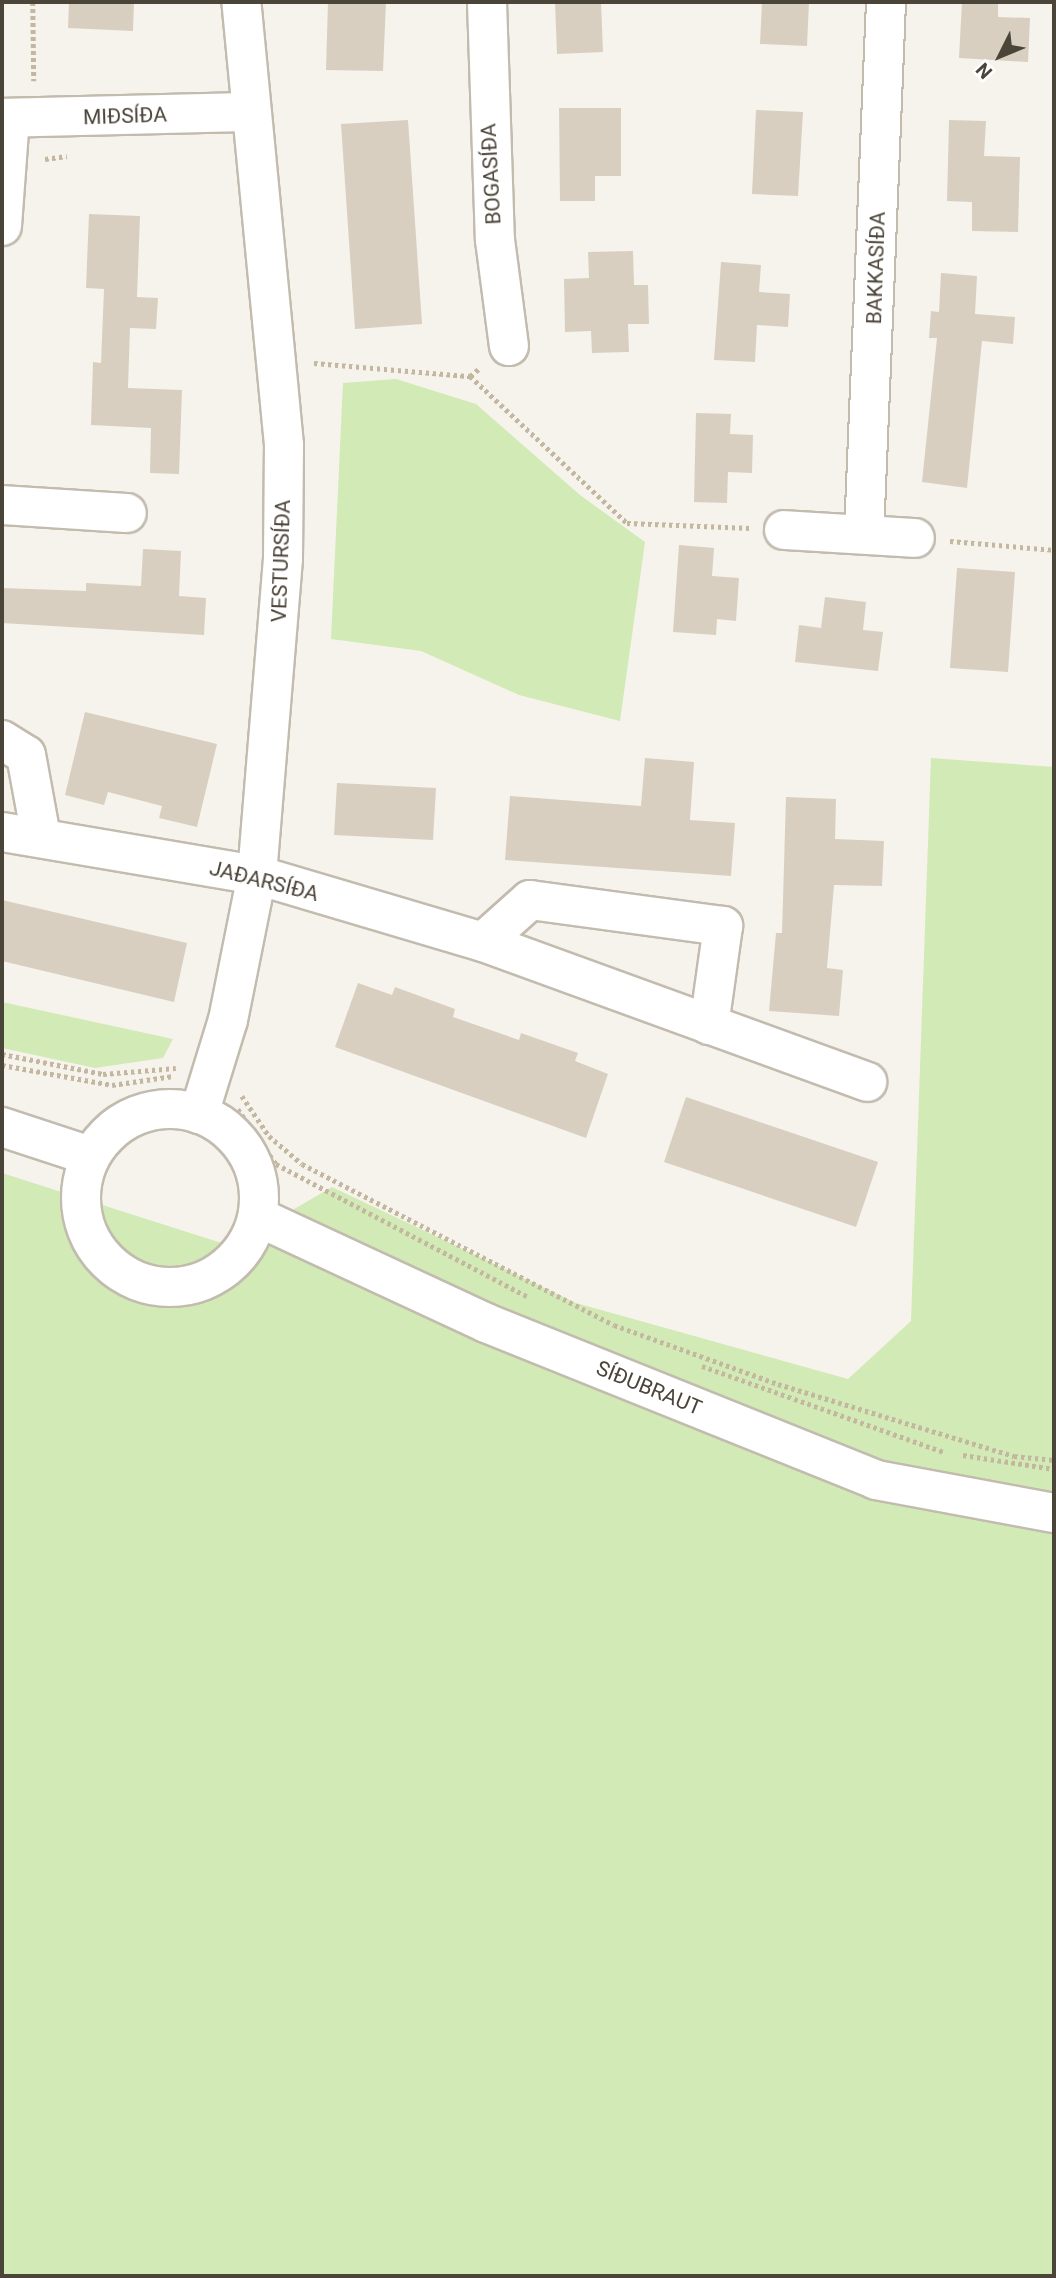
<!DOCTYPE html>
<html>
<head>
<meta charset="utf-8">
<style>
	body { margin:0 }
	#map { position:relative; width:1056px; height:2278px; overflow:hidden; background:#f6f3ec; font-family:Roboto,sans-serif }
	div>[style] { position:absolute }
	.green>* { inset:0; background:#d2eab5 }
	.building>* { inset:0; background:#d8cfc1 }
	.path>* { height:4.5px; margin-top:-2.25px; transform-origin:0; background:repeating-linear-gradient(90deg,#c4b79f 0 3.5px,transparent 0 7px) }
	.roads { filter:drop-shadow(2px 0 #c2bbae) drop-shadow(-2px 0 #c2bbae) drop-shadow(0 2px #c2bbae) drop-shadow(0 -2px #c2bbae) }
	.minor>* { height:38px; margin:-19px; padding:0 19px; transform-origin:19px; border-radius:19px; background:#fff }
	.minor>.ring { margin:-19px; padding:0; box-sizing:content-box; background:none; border:38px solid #fff; border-radius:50% }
	span { translate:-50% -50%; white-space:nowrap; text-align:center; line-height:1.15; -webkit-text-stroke:6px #fff; paint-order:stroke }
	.street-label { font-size:21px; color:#4b4439 }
	.frame { position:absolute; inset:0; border:4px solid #4b4439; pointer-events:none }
	.north { position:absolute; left:965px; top:21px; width:70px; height:70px; -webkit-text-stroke:5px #fff; paint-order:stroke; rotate:227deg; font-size:19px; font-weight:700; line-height:28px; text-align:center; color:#4b4439 }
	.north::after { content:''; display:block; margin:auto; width:24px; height:32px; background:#4b4439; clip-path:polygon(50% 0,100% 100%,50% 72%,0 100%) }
</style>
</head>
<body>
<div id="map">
	<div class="green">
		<i style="clip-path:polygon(396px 379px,476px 404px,580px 495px,645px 542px,620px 721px,519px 695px,421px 651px,331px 639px,343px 383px)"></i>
		<i style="clip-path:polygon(931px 758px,1054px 767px,1054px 2276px,2px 2276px,2px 1173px,231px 1246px,332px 1187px,576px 1303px,848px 1379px,911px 1321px)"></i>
		<i style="clip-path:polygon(2px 1002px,173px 1039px,163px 1058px,95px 1068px,2px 1048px)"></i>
	</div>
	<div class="building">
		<i style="clip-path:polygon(69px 2px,134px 2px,133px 31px,68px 28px)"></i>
		<i style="clip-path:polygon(328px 2px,386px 2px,383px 71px,326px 70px)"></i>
		<i style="clip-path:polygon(555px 2px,601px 2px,603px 52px,557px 54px)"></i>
		<i style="clip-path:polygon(762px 2px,809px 2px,807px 46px,760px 44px)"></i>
		<i style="clip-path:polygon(962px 2px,998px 2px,998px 17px,1030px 18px,1028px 62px,959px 58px)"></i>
		<i style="clip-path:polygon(559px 108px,621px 108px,621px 176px,595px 176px,595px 201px,560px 201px)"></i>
		<i style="clip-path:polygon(756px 110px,803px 112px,798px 196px,752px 194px)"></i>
		<i style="clip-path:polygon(408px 120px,422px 324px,355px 329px,341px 124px)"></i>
		<i style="clip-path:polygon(949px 120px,986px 121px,984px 156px,1020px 157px,1018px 232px,972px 231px,972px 202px,947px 201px)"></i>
		<i style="clip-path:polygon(89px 214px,140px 216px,137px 297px,158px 298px,156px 329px,130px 328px,128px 388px,182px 390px,179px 474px,150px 473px,151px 428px,91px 425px,93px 362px,101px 363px,104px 289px,86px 288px)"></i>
		<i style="clip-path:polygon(633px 251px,634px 285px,648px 285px,649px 324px,628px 324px,629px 352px,592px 353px,591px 331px,565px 332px,564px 279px,589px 278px,588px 252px)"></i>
		<i style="clip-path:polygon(721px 262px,761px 265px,759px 292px,790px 294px,788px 327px,757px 325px,755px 362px,714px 360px)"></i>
		<i style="clip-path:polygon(941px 273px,977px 276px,975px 314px,1015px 317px,1013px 344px,982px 341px,967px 488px,922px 482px,937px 338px,929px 338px,931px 311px,939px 312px)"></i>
		<i style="clip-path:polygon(696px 413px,731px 414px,730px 434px,753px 435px,752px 473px,728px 472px,727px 503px,694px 502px)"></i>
		<i style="clip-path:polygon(679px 545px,714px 548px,712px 576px,739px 578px,736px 621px,717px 619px,716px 635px,673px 632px)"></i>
		<i style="clip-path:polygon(143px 549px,181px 551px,179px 596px,206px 598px,204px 635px,2px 623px,2px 588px,86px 591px,86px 583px,141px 586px)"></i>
		<i style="clip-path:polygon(957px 568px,1015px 572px,1008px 672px,950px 668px)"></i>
		<i style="clip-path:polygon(825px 597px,866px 602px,863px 630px,883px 632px,878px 671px,795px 662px,799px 625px,821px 628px)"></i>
		<i style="clip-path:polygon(85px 712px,217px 744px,197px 827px,159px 818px,162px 806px,108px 792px,104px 805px,65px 795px)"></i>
		<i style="clip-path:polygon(645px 758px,694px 762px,690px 820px,735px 823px,731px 876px,505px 860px,510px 796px,641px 806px)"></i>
		<i style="clip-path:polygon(337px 783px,436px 788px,433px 840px,334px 835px)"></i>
		<i style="clip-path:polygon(786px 797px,836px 799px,835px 839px,884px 841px,882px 886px,834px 885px,827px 968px,843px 970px,839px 1016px,769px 1011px,776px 933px,782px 933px)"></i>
		<i style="clip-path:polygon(2px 900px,187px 943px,174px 1002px,2px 961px)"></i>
		<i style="clip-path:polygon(358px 983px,392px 995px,395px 987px,455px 1009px,453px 1017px,519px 1040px,521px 1033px,578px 1053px,575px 1061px,608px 1074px,586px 1138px,335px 1047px)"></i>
		<i style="clip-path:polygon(686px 1097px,878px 1162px,856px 1227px,664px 1162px)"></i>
	</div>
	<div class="path">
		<i style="left:33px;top:2px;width:79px;rotate:89.3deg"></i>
		<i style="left:45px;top:159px;width:22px;rotate:-8deg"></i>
		<i style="left:314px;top:363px;width:157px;rotate:4.8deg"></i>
		<i style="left:470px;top:376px;width:13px;rotate:-39deg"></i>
		<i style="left:470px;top:376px;width:215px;rotate:43.1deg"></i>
		<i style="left:627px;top:523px;width:123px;rotate:2.3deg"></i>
		<i style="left:950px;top:541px;width:104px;rotate:4.9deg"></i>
		<i style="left:2px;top:1054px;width:103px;rotate:11.2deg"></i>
		<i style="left:103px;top:1074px;width:73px;rotate:-4.7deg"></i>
		<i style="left:2px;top:1065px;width:112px;rotate:10.3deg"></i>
		<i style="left:112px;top:1085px;width:62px;rotate:-8.4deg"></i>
		<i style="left:242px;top:1096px;width:48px;rotate:56deg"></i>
		<i style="left:269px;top:1136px;width:43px;rotate:40.3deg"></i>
		<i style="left:302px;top:1164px;width:351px;rotate:27.3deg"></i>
		<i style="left:614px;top:1325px;width:174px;rotate:19.8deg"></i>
		<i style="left:778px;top:1384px;width:247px;rotate:17deg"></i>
		<i style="left:1014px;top:1456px;width:40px;rotate:5.7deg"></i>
		<i style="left:238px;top:1109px;width:67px;rotate:55.4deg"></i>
		<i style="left:276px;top:1164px;width:285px;rotate:27.8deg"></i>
		<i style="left:702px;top:1366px;width:257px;rotate:19.6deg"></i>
		<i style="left:963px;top:1455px;width:92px;rotate:8.7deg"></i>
	</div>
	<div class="roads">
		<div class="minor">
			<i style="left:487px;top:2px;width:238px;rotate:88.1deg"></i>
			<i style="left:495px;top:240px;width:107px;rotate:82.5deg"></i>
			<i style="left:2px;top:118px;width:246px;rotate:-1.4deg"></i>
			<i style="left:2px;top:226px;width:108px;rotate:-85.8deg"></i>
			<i style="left:2px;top:505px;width:125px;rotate:3.7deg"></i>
			<i style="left:784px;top:530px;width:131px;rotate:3.5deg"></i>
			<i style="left:864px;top:534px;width:532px;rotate:-87.63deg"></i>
			<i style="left:2px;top:740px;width:28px;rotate:32deg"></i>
			<i style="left:26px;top:755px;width:83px;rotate:79.6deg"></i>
			<i style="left:2px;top:832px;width:259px;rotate:9.6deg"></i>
			<i style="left:257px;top:875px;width:236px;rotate:16.5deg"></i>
			<i style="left:483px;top:942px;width:409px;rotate:20deg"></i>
			<i style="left:483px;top:942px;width:63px;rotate:-41.8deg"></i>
			<i style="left:530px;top:900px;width:195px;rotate:7.7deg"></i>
			<i style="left:723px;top:926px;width:100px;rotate:98deg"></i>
			<i class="ring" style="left:81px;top:1109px;width:140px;height:140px"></i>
			<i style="left:199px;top:1114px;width:98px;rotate:-72.9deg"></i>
			<i style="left:228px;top:1020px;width:148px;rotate:-78.7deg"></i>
			<i style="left:257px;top:875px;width:318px;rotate:-85.3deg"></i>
			<i style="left:283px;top:558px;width:113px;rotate:-89.5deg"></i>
			<i style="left:284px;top:445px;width:445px;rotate:-95.5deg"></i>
			<i style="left:2px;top:1127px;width:93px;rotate:18.2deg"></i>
			<i style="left:258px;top:1217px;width:251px;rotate:24.9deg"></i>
			<i style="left:486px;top:1323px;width:420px;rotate:21.9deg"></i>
			<i style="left:876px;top:1480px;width:181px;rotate:10.5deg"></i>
		</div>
	</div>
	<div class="street-label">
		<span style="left:125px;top:116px;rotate:-2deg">MIÐSÍÐA</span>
		<span style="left:491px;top:174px;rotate:-93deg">BOGASÍÐA</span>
		<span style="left:876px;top:268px;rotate:-88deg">BAKKASÍÐA</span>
		<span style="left:281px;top:561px;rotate:-88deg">VESTURSÍÐA</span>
		<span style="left:264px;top:881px;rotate:14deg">JAÐARSÍÐA</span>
		<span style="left:649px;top:1388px;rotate:22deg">SÍÐUBRAUT</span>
	</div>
	<div class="frame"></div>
	<div class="north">N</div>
</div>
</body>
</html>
